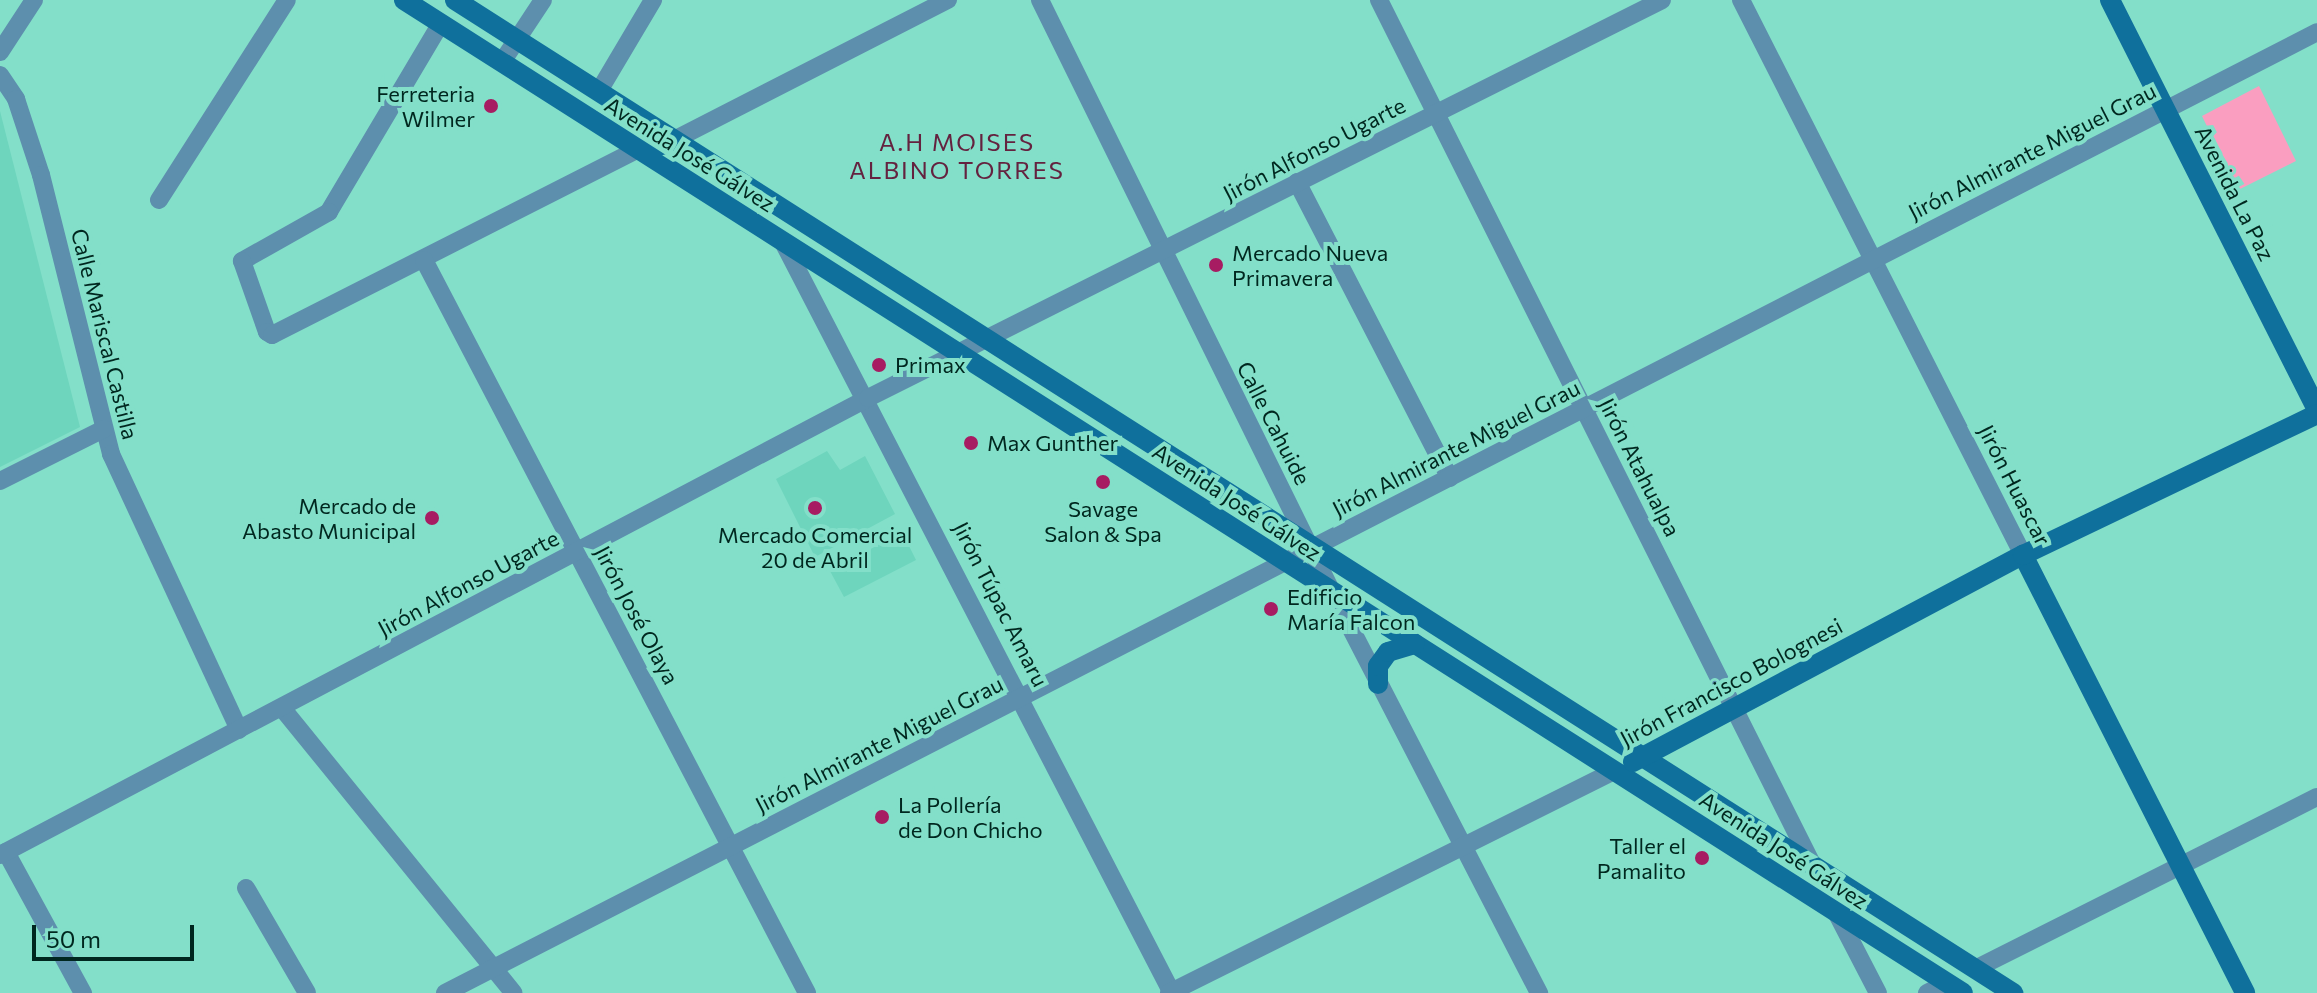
<!DOCTYPE html>
<html>
<head>
<meta charset="utf-8">
<style>
	body { margin:0 }
	#map { position:relative; width:2317px; height:993px; overflow:hidden; background:#83dfc9; font-family:Commissioner,sans-serif }
	div>[style] { position:absolute }
	.built>* { inset:0; background:#6ed5bd }
	.green>* { inset:0; background:#fa9ec0 }
	.street>* { height:18px; margin:-9px; padding:0 9px; transform-origin:9px; border-radius:9px; background:#5d8fad }
	.secondary>* { height:20px; margin:-10px; padding:0 10px; transform-origin:10px; border-radius:10px; background:#0f709c }
	.dots>* { width:22px; height:22px; translate:-50% -50%; box-sizing:border-box; border:4px solid #83dfc9; border-radius:50% }
	span { translate:-50% -50%; white-space:nowrap; text-align:center; line-height:1.15; -webkit-text-stroke:8px #83dfc9; paint-order:stroke }
	.poi-label { font-size:22px; color:#00271f }
	.right { translate:-100% -50%; text-align:right }
	.left { translate:0 -50%; text-align:left }
	.street-label { font-size:22px; color:#00271f }
	.neighbourhood-label { font-size:24px; color:#64223f; letter-spacing:2px }
	.scale { position:absolute; left:32px; top:925px; width:162px; height:36px; box-sizing:border-box; border:4px solid #00271f; border-top:0; padding-left:10px; font-size:24px; line-height:28px; white-space:nowrap; color:#00271f; -webkit-text-stroke:6px #83dfc9; paint-order:stroke }
</style>
</head>
<body>
<div id="map">
	<div class="built">
		<i style="clip-path:polygon(0 111px,80px 427px,0 467px)"></i>
		<i style="clip-path:polygon(827px 451px,840px 470px,865px 456px,895px 514px,815px 557px,776px 479px)"></i>
		<i style="clip-path:polygon(902px 532px,916px 560px,844px 597px,830px 571px)"></i>
	</div>
	<div class="green">
		<i style="clip-path:polygon(2259px 86px,2296px 161px,2238px 190px,2202px 116px)"></i>
	</div>
	<div class="street">
		<i style="left:1040px;top:0;width:658px;rotate:63.75deg"></i>
		<i style="left:1331px;top:590px;width:454px;rotate:62.7deg"></i>
		<i style="left:1379px;top:0;width:973px;rotate:63.38deg"></i>
		<i style="left:1741px;top:0;width:623px;rotate:63.06deg"></i>
		<i style="left:441px;top:23px;width:220px;rotate:120.7deg"></i>
		<i style="left:329px;top:212px;width:100px;rotate:150.6deg"></i>
		<i style="left:242px;top:261px;width:75px;rotate:70.6deg"></i>
		<i style="left:267px;top:332px;width:6px;rotate:31deg"></i>
		<i style="left:272px;top:335px;width:411px;rotate:-26.9deg"></i>
		<i style="left:0;top:52px;width:62px;rotate:-56.8deg"></i>
		<i style="left:502px;top:62px;width:74px;rotate:-56.5deg"></i>
		<i style="left:0;top:75px;width:29px;rotate:56deg"></i>
		<i style="left:16px;top:99px;width:80px;rotate:71.8deg"></i>
		<i style="left:41px;top:175px;width:288px;rotate:75.9deg"></i>
		<i style="left:111px;top:454px;width:304px;rotate:65.1deg"></i>
		<i style="left:599px;top:91px;width:106px;rotate:-59.3deg"></i>
		<i style="left:672px;top:141px;width:310px;rotate:-27.1deg"></i>
		<i style="left:1297px;top:182px;width:333px;rotate:62.7deg"></i>
		<i style="left:159px;top:200px;width:237px;rotate:-57.4deg"></i>
		<i style="left:783px;top:242px;width:846px;rotate:62.62deg"></i>
		<i style="left:424px;top:260px;width:827px;rotate:62.41deg"></i>
		<i style="left:0;top:481px;width:116px;rotate:-26.6deg"></i>
		<i style="left:282px;top:708px;width:367px;rotate:50.9deg"></i>
		<i style="left:6px;top:852px;width:161px;rotate:61.4deg"></i>
		<i style="left:0;top:855px;width:981px;rotate:-27.77deg"></i>
		<i style="left:868px;top:398px;width:888px;rotate:-26.62deg"></i>
		<i style="left:246px;top:888px;width:121px;rotate:59.8deg"></i>
		<i style="left:1836px;top:912px;width:91px;rotate:62.6deg"></i>
		<i style="left:1975px;top:969px;width:383px;rotate:-26.7deg"></i>
		<i style="left:445px;top:993px;width:2104px;rotate:-27.17deg"></i>
		<i style="left:1169px;top:993px;width:498px;rotate:-26.5deg"></i>
		<i style="left:1927px;top:993px;width:22px;rotate:-27deg"></i>
	</div>
	<div class="secondary">
		<i style="left:404px;top:0;width:1848px;rotate:32.49deg"></i>
		<i style="left:455px;top:0;width:1848px;rotate:32.51deg"></i>
		<i style="left:2110px;top:0;width:458px;rotate:63.2deg"></i>
		<i style="left:2023px;top:555px;width:491px;rotate:63.1deg"></i>
		<i style="left:1378px;top:684px;width:18px;rotate:-90deg"></i>
		<i style="left:1378px;top:666px;width:17px;rotate:-54deg"></i>
		<i style="left:1388px;top:652px;width:28px;rotate:-17deg"></i>
		<i style="left:1633px;top:762px;width:442px;rotate:-28deg"></i>
		<i style="left:2023px;top:555px;width:326px;rotate:-25.6deg"></i>
	</div>
	<div class="dots">
		<i style="left:491px;top:106px;background:#a71c62"></i>
		<i style="left:1216px;top:265px;background:#a71c62"></i>
		<i style="left:879px;top:365px;background:#a71c62"></i>
		<i style="left:971px;top:443px;background:#a71c62"></i>
		<i style="left:1103px;top:482px;background:#a71c62"></i>
		<i style="left:815px;top:508px;background:#a71c62"></i>
		<i style="left:432px;top:518px;background:#a71c62"></i>
		<i style="left:1271px;top:609px;background:#a71c62"></i>
		<i style="left:882px;top:817px;background:#a71c62"></i>
		<i style="left:1702px;top:858px;background:#a71c62"></i>
	</div>
	<div class="poi-label">
		<span class="right" style="left:475px;top:106px">Ferreteria<br>Wilmer</span>
		<span class="left" style="left:1232px;top:265px">Mercado Nueva<br>Primavera</span>
		<span class="left" style="left:895px;top:365px">Primax</span>
		<span class="left" style="left:987px;top:443px">Max Gunther</span>
		<span class="right" style="left:416px;top:518px">Mercado de<br>Abasto Municipal</span>
		<span style="left:1103px;top:521px">Savage<br>Salon &amp; Spa</span>
		<span style="left:815px;top:547px">Mercado Comercial<br>20 de Abril</span>
		<span class="left" style="left:1287px;top:609px">Edificio<br>María Falcon</span>
		<span class="left" style="left:898px;top:817px">La Pollería<br>de Don Chicho</span>
		<span class="right" style="left:1686px;top:858px">Taller el<br>Pamalito</span>
	</div>
	<div class="street-label">
		<span style="left:1314px;top:149px;rotate:-27deg">Jirón Alfonso Ugarte</span>
		<span style="left:2032px;top:151px;rotate:-27deg">Jirón Almirante Miguel Grau</span>
		<span style="left:690px;top:154px;rotate:32deg">Avenida José Gálvez</span>
		<span style="left:2235px;top:193px;rotate:63deg">Avenida La Paz</span>
		<span style="left:105px;top:334px;rotate:76deg">Calle Mariscal Castilla</span>
		<span style="left:1274px;top:423px;rotate:63deg">Calle Cahuide</span>
		<span style="left:1456px;top:448px;rotate:-27deg">Jirón Almirante Miguel Grau</span>
		<span style="left:1640px;top:467px;rotate:63deg">Jirón Atahualpa</span>
		<span style="left:2015px;top:485px;rotate:63deg">Jirón Huascar</span>
		<span style="left:1237px;top:502px;rotate:33deg">Avenida José Gálvez</span>
		<span style="left:468px;top:583px;rotate:-28deg">Jirón Alfonso Ugarte</span>
		<span style="left:1001px;top:604px;rotate:63deg">Jirón Túpac Amaru</span>
		<span style="left:637px;top:615px;rotate:62deg">Jirón José Olaya</span>
		<span style="left:1731px;top:682px;rotate:-28deg">Jirón Francisco Bolognesi</span>
		<span style="left:879px;top:744px;rotate:-27deg">Jirón Almirante Miguel Grau</span>
		<span style="left:1784px;top:850px;rotate:33deg">Avenida José Gálvez</span>
	</div>
	<div class="neighbourhood-label">
		<span style="left:957px;top:156px">A.H MOISES<br>ALBINO TORRES</span>
	</div>
	<div class="scale">50 m</div>
</div>
</body>
</html>
